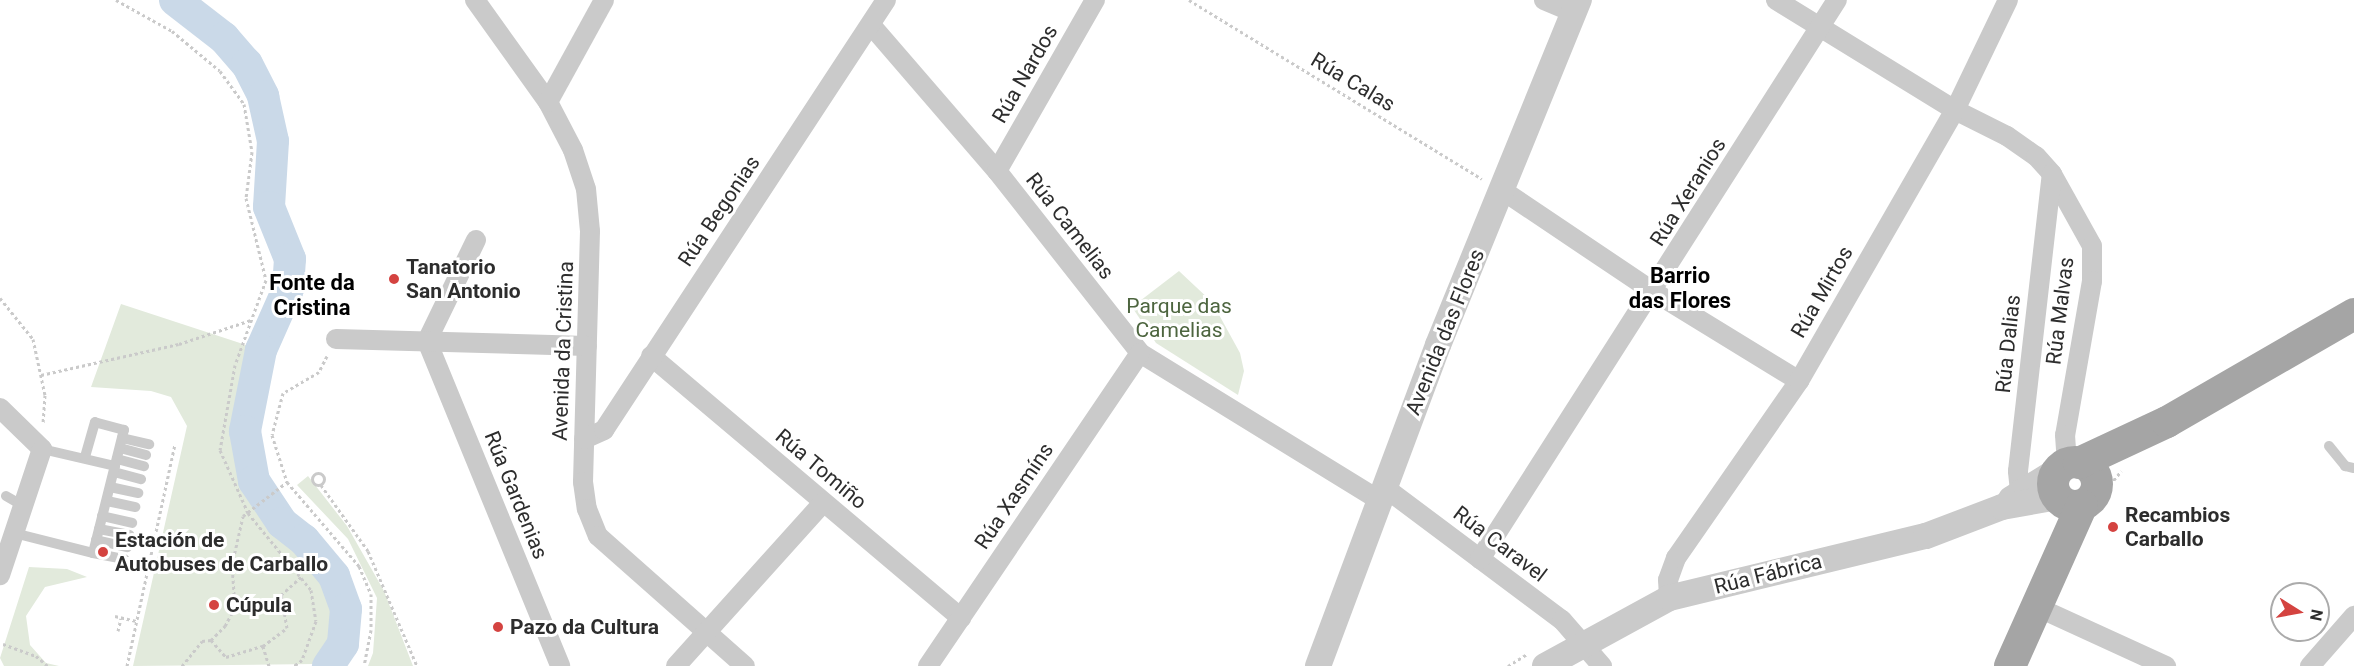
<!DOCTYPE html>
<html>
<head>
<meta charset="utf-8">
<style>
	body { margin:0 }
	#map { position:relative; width:2354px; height:666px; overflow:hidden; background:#fff; font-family:Roboto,sans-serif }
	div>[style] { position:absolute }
	.green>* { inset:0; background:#e2eadc }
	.river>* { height:32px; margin:-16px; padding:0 16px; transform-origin:16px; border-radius:16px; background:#cad9e8 }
	.path>* { height:3px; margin-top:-1.5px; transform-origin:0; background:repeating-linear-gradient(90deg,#cacaca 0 3px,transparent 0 6px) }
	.path>.ring { margin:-1.5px; padding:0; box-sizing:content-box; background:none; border:3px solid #cacaca; border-radius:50% }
	.service>* { height:10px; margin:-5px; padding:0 5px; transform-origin:5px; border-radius:5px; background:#cacaca }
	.minor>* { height:20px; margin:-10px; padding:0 10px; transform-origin:10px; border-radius:10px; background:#cacaca }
	.tertiary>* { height:26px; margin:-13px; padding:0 13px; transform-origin:13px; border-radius:13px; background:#cacaca }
	.primary>* { height:32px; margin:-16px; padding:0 16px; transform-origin:16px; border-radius:16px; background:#a5a5a5 }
	.primary>.ring { margin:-16px; padding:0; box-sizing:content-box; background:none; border:32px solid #a5a5a5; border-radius:50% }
	.dots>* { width:16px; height:16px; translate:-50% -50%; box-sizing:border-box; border:3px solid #fff; border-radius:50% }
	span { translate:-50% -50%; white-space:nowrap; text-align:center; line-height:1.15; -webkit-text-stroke:6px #fff; paint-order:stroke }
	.street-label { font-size:21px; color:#2d2d2d }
	.poi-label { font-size:21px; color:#2d2d2d; font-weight:700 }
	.left { translate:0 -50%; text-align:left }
	.park-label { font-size:21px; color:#4d653f }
	.neighbourhood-label { font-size:22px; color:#000; font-weight:700 }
	.north { position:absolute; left:2270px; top:582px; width:60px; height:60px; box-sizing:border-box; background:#fff; border:2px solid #ababab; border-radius:50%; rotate:101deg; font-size:16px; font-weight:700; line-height:24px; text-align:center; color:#2d2d2d }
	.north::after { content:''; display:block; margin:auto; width:21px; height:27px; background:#d44340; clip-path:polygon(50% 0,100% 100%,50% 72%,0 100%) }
</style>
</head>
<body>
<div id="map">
	<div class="green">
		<i style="clip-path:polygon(1179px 271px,1212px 302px,1240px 353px,1244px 371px,1238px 395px,1156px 343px,1132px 307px)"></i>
		<i style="clip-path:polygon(121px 304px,261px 350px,245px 431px,254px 481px,319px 556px,334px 612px,327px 645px,314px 664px,133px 666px,187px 426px,171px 397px,151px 391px,91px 387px)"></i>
		<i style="clip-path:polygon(308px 476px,347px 526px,384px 591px,413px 666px,368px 666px,373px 653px,377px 598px,348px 539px,297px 485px)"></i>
		<i style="clip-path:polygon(29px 567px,67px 569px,87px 577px,45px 587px,26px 616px,30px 645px,46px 663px,59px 666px,4px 666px,0 658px)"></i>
	</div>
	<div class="river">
		<i style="left:175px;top:0;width:62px;rotate:37.8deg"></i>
		<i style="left:224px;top:38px;width:35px;rotate:49deg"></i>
		<i style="left:247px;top:64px;width:36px;rotate:63deg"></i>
		<i style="left:263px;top:96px;width:46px;rotate:77.5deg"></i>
		<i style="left:273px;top:141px;width:66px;rotate:93.5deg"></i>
		<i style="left:269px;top:207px;width:56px;rotate:68deg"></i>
		<i style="left:290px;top:259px;width:30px;rotate:94deg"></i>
		<i style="left:288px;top:289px;width:67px;rotate:113.9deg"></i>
		<i style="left:261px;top:350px;width:83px;rotate:101.2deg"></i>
		<i style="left:245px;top:431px;width:51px;rotate:79.8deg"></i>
		<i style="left:254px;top:481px;width:50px;rotate:56.3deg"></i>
		<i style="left:282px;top:523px;width:28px;rotate:38deg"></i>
		<i style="left:304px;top:540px;width:47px;rotate:50.2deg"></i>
		<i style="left:334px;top:576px;width:35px;rotate:70deg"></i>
		<i style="left:346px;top:609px;width:35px;rotate:95deg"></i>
		<i style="left:343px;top:644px;width:27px;rotate:124deg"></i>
	</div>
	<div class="path">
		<i style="left:116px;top:0;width:64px;rotate:29deg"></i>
		<i style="left:172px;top:31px;width:62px;rotate:39.8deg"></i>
		<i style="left:220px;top:71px;width:41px;rotate:54deg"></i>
		<i style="left:244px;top:104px;width:49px;rotate:80.5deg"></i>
		<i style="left:252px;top:152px;width:46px;rotate:97.4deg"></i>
		<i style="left:246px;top:198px;width:84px;rotate:76.3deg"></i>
		<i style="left:266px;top:280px;width:90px;rotate:110deg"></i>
		<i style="left:235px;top:365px;width:86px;rotate:100deg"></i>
		<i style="left:220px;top:450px;width:69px;rotate:66deg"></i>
		<i style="left:248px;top:513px;width:99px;rotate:50.7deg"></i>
		<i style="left:311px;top:590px;width:31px;rotate:81deg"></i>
		<i style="left:316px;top:621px;width:41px;rotate:109.7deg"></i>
		<i style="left:302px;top:660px;width:10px;rotate:143deg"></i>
		<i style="left:1189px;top:0;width:343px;rotate:31.4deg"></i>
		<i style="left:0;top:298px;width:53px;rotate:51.2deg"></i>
		<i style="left:33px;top:339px;width:57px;rotate:77.9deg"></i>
		<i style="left:45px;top:395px;width:29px;rotate:94deg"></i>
		<i style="left:327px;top:356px;width:18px;rotate:117deg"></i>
		<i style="left:319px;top:372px;width:42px;rotate:149.7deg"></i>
		<i style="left:283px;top:393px;width:43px;rotate:104.7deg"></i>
		<i style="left:272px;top:435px;width:49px;rotate:72.3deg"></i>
		<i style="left:287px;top:482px;width:111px;rotate:49.4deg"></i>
		<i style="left:359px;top:566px;width:30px;rotate:67deg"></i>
		<i style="left:371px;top:594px;width:36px;rotate:90deg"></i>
		<i style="left:371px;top:630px;width:37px;rotate:101deg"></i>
		<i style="left:41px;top:375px;width:141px;rotate:-12.7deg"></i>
		<i style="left:179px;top:344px;width:76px;rotate:-18.4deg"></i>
		<i class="ring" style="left:312px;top:473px;width:9px;height:9px"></i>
		<i style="left:321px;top:485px;width:81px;rotate:54.5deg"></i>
		<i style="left:368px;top:551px;width:125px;rotate:66.9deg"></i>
		<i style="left:2102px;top:494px;width:30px;rotate:-50deg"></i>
		<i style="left:115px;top:616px;width:22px;rotate:13deg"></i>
		<i style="left:118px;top:631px;width:13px;rotate:-77deg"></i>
		<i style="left:211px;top:640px;width:20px;rotate:-45deg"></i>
		<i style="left:225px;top:626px;width:21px;rotate:-62deg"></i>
		<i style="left:235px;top:607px;width:42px;rotate:-94.1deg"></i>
		<i style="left:232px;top:565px;width:50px;rotate:-77.3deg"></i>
		<i style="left:243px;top:516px;width:56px;rotate:-37.7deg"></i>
		<i style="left:3px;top:644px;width:35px;rotate:20deg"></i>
		<i style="left:36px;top:656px;width:16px;rotate:40deg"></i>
		<i style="left:127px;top:666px;width:227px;rotate:-77.8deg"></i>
		<i style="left:182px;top:666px;width:32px;rotate:-51deg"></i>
		<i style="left:202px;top:641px;width:9px;rotate:-6deg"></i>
		<i style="left:211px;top:640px;width:23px;rotate:49deg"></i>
		<i style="left:226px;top:657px;width:39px;rotate:-17deg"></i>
		<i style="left:269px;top:666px;width:21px;rotate:-107deg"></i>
		<i style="left:263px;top:646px;width:30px;rotate:-37deg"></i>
		<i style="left:287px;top:628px;width:34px;rotate:-100deg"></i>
		<i style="left:281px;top:595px;width:27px;rotate:-42deg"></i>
		<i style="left:1508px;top:666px;width:22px;rotate:-32deg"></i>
	</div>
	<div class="service">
		<i style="left:122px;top:438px;width:28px;rotate:13deg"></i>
		<i style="left:2329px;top:446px;width:26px;rotate:51deg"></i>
		<i style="left:2345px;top:466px;width:9px;rotate:13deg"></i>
		<i style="left:120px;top:448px;width:27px;rotate:15deg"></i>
		<i style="left:42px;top:449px;width:75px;rotate:13.1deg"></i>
		<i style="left:117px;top:459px;width:28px;rotate:15deg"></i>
		<i style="left:114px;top:472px;width:28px;rotate:15deg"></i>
		<i style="left:110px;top:487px;width:29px;rotate:12deg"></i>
		<i style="left:6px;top:496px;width:20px;rotate:30deg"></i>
		<i style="left:107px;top:501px;width:29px;rotate:12deg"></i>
		<i style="left:102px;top:516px;width:31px;rotate:13deg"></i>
		<i style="left:99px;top:529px;width:31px;rotate:11deg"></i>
		<i style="left:14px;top:533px;width:81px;rotate:14.2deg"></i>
		<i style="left:93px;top:553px;width:127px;rotate:-75.9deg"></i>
		<i style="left:124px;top:430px;width:30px;rotate:-165deg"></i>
		<i style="left:95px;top:422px;width:37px;rotate:106deg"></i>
		<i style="left:96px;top:540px;width:32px;rotate:13deg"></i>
		<i style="left:93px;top:553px;width:32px;rotate:11deg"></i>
	</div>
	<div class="minor">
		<i style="left:475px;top:0;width:125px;rotate:54.4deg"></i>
		<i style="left:548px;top:102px;width:54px;rotate:62.5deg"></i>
		<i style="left:573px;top:150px;width:41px;rotate:71.6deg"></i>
		<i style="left:586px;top:189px;width:42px;rotate:84.6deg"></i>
		<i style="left:590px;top:231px;width:251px;rotate:91.6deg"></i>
		<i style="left:583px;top:482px;width:27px;rotate:82deg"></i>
		<i style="left:587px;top:509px;width:29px;rotate:68deg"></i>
		<i style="left:598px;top:536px;width:196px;rotate:41.5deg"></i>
		<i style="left:1544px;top:0;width:33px;rotate:23deg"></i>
		<i style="left:1776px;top:0;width:210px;rotate:31.6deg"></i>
		<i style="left:1955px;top:110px;width:58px;rotate:26.6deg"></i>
		<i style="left:2007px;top:136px;width:35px;rotate:35deg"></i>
		<i style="left:2036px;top:156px;width:24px;rotate:48deg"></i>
		<i style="left:2052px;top:174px;width:82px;rotate:60.9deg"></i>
		<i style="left:2092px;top:246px;width:35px;rotate:90deg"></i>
		<i style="left:2092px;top:281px;width:156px;rotate:99.9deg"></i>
		<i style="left:2065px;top:435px;width:29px;rotate:86deg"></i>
		<i style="left:871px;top:25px;width:193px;rotate:49.2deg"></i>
		<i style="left:997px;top:171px;width:231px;rotate:51.8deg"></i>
		<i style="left:1140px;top:353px;width:281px;rotate:31.6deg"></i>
		<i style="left:548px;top:102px;width:116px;rotate:-61.2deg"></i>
		<i style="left:997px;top:171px;width:197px;rotate:-60.2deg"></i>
		<i style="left:1502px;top:190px;width:183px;rotate:33.9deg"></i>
		<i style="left:1654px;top:292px;width:170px;rotate:31.5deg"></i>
		<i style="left:476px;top:240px;width:112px;rotate:115.9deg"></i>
		<i style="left:427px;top:341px;width:351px;rotate:67.7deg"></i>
		<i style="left:336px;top:339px;width:251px;rotate:1.6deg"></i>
		<i style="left:651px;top:356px;width:406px;rotate:40.2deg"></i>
		<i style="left:0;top:408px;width:59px;rotate:44.3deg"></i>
		<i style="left:42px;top:449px;width:133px;rotate:108.4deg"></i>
		<i style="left:584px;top:439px;width:22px;rotate:-24deg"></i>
		<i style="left:604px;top:430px;width:514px;rotate:-56.74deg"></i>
		<i style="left:1384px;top:487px;width:222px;rotate:36.8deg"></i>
		<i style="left:1562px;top:620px;width:61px;rotate:49deg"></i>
		<i style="left:2020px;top:491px;width:20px;rotate:-96deg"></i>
		<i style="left:2018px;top:471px;width:299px;rotate:-83.5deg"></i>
		<i style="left:1480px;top:559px;width:663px;rotate:-57.44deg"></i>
		<i style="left:1669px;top:598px;width:18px;rotate:-93deg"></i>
		<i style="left:1668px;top:580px;width:23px;rotate:-70deg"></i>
		<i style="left:1676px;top:558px;width:216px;rotate:-55.2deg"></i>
		<i style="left:1799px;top:381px;width:313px;rotate:-60.1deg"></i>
		<i style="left:1955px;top:110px;width:122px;rotate:-64.3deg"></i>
		<i style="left:2037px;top:607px;width:142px;rotate:24.6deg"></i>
		<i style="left:676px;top:666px;width:219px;rotate:-48deg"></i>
		<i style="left:928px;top:666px;width:378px;rotate:-55.9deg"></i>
		<i style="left:2310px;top:666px;width:67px;rotate:-48.7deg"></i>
	</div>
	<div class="tertiary">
		<i style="left:2011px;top:499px;width:55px;rotate:-31.7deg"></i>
		<i style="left:1318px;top:666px;width:343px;rotate:-69.5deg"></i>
		<i style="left:1438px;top:345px;width:373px;rotate:-67.8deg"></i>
		<i style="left:1545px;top:666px;width:141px;rotate:-28.7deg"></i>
		<i style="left:1669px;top:598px;width:264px;rotate:-13.6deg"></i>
		<i style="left:1926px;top:536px;width:81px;rotate:-20.9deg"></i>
		<i style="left:2002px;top:507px;width:57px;rotate:-10.1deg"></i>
	</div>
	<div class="primary">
		<i class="ring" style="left:2053px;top:462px;width:12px;height:12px"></i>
		<i style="left:2079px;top:463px;width:97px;rotate:-25deg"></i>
		<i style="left:2167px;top:422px;width:216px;rotate:-30deg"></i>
		<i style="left:2010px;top:666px;width:176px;rotate:-65.9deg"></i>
	</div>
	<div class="dots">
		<i style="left:394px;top:279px;background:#d44340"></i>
		<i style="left:2113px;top:527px;background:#d44340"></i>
		<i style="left:103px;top:552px;background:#d44340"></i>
		<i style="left:214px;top:605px;background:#d44340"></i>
		<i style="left:498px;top:627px;background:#d44340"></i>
	</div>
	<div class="street-label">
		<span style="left:1025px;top:74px;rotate:-60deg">Rúa Nardos</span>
		<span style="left:1353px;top:82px;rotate:31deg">Rúa Calas</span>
		<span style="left:1688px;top:192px;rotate:-58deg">Rúa Xeranios</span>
		<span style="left:719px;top:211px;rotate:-56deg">Rúa Begonias</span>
		<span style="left:1070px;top:226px;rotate:52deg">Rúa Camelias</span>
		<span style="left:1822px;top:292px;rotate:-60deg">Rúa Mirtos</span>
		<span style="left:2060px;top:311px;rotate:-83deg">Rúa Malvas</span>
		<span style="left:1445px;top:332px;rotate:-68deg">Avenida das Flores</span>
		<span style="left:2008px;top:344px;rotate:-84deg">Rúa Dalias</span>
		<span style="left:563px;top:351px;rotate:-88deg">Avenida da Cristina</span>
		<span style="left:821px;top:469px;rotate:40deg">Rúa Tomiño</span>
		<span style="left:516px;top:495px;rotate:68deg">Rúa Gardenias</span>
		<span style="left:1014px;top:496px;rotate:-56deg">Rúa Xasmíns</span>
		<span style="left:1500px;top:544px;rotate:37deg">Rúa Caravel</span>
		<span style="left:1768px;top:574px;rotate:-14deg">Rúa Fábrica</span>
	</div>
	<div class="poi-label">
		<span class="left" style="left:406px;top:279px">Tanatorio<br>San Antonio</span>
		<span class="left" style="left:2125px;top:527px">Recambios<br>Carballo</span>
		<span class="left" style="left:115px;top:552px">Estación de<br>Autobuses de Carballo</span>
		<span class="left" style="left:226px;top:605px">Cúpula</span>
		<span class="left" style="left:510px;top:627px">Pazo da Cultura</span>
	</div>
	<div class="park-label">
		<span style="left:1179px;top:318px">Parque das<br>Camelias</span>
	</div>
	<div class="neighbourhood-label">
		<span style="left:1680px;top:288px">Barrio<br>das Flores</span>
		<span style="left:312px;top:295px">Fonte da<br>Cristina</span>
	</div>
	<div class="north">N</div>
</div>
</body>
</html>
